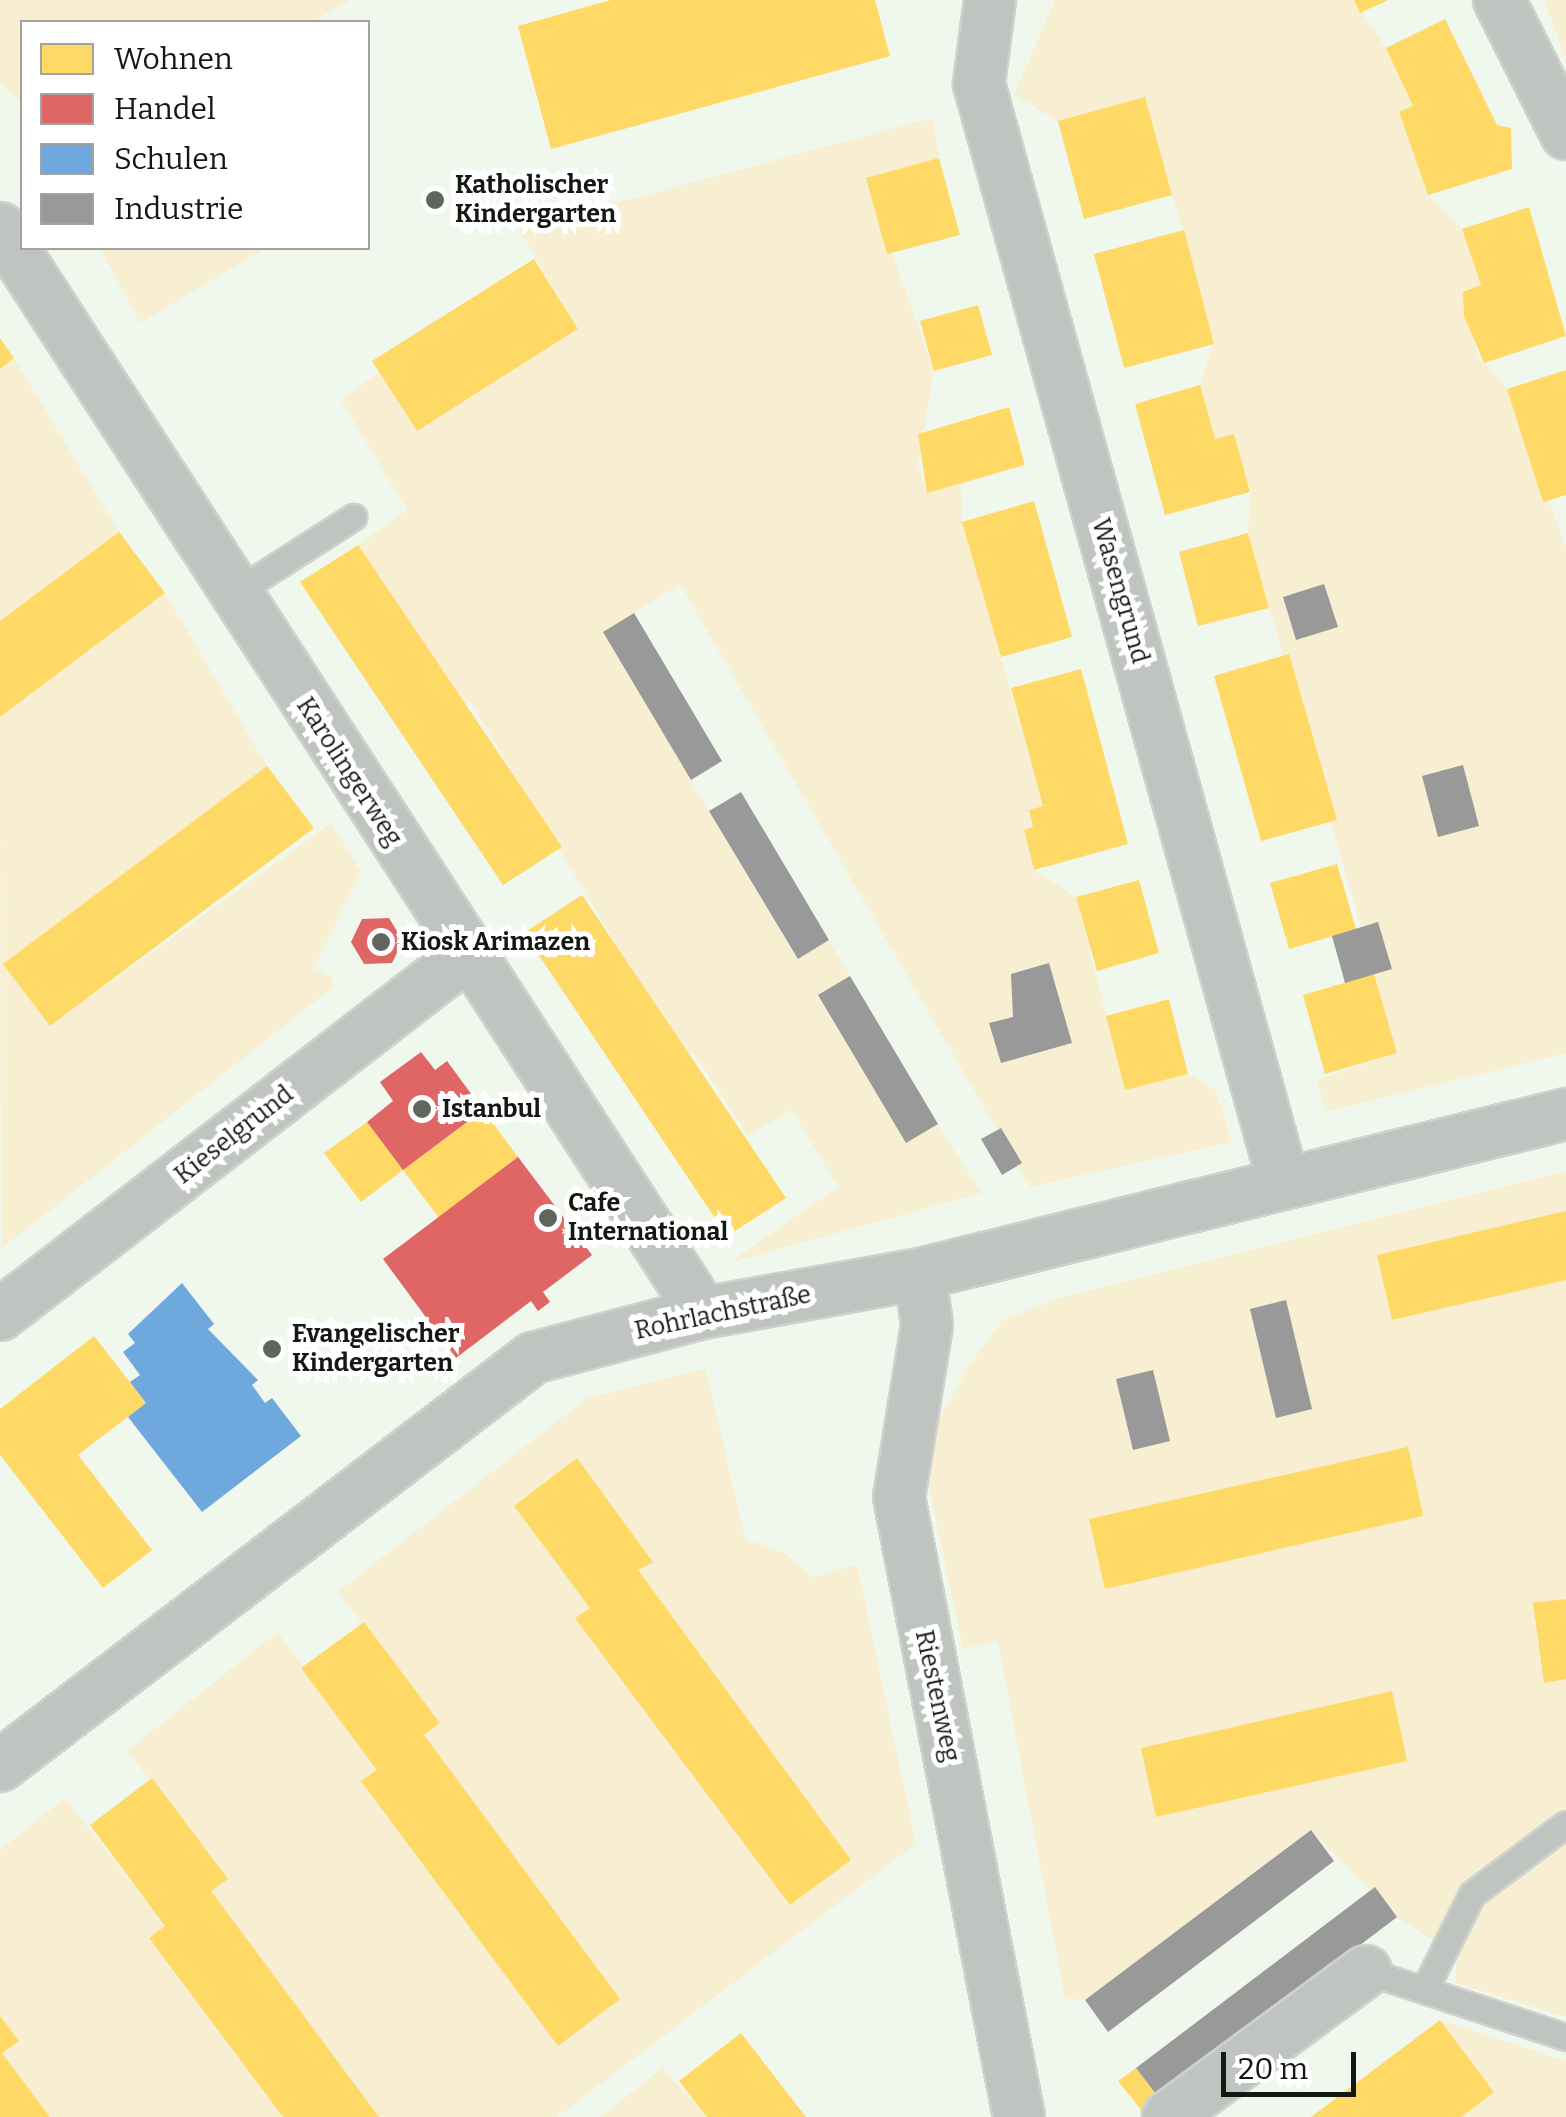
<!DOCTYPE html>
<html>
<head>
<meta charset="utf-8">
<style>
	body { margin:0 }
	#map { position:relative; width:1566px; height:2117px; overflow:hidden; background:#f0f8ee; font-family:Bitter,serif }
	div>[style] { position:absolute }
	.green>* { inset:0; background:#f8eed2 }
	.homes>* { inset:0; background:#ffd966 }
	.shops>* { inset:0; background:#e06666 }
	.schools>* { inset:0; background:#6fa8dc }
	.industry>* { inset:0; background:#999 }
	.roads { filter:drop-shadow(2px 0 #cdd3cc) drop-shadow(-2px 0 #cdd3cc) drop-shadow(0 2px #cdd3cc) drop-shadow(0 -2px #cdd3cc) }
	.service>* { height:25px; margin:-12.5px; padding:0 12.5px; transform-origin:12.5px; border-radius:12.5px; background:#c0c4c1 }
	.minor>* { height:50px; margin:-25px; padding:0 25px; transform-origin:25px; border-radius:25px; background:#c0c4c1 }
	.dots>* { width:28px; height:28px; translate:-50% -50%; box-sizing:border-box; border:5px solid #fff; border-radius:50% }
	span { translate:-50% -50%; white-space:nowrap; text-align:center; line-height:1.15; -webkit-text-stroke:10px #fff; paint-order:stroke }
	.poi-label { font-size:25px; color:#131812; font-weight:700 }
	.left { translate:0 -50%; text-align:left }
	.street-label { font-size:25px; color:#131812 }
	.legend { position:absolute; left:20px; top:20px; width:350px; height:230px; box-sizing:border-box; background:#fff; border:2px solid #a1a3a0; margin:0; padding:12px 18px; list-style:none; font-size:30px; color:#131812 }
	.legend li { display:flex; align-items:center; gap:20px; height:50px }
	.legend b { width:50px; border:2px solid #a1a3a0 }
	.scale { position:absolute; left:1221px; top:2052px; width:135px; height:45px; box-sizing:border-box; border:5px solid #131812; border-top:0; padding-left:12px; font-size:30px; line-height:35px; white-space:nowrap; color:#131812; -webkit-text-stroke:8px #fff; paint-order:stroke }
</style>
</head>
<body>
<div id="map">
	<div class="green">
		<i style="clip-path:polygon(0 0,350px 0,312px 22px,22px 22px,22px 102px,0 84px)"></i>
		<i style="clip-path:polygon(1055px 0,1354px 0,1386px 48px,1413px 106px,1399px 113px,1428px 195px,1462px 229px,1481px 285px,1463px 292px,1477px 355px,1507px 389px,1566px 547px,1566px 1053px,1326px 1112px,1317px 1080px,1397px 1053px,1248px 533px,1250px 492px,1234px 435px,1215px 439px,1200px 385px,1214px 343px,1145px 98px,1058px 121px,1014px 95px)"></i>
		<i style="clip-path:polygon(1544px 0,1566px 0,1566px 60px)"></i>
		<i style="clip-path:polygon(932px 118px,939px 158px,866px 179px,934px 371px,918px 464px,927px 493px,961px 483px,962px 522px,1043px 806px,1029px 811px,1033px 827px,1024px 830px,1034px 870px,1076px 897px,1125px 1090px,1188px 1074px,1216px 1090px,1232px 1142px,1030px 1187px,680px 584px,603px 632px,797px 959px,829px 940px,850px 976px,819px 995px,906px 1142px,938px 1124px,981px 1193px,729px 1263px,838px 1187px,792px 1110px,748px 1136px,693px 1052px,684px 1057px,470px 701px,460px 707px,358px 545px,407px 510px,341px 400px,379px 372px,417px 431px,578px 330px,519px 229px)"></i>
		<i style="clip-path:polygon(100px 248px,266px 248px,140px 323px)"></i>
		<i style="clip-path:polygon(14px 358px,119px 532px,0 621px,0 369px)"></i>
		<i style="clip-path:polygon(165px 593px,267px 766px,4px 965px,50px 1026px,331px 823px,361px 872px,314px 968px,331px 976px,332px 988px,1px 1249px,0 717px)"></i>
		<i style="clip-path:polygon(1566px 1171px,1566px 1211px,1377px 1255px,1393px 1320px,1566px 1280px,1566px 1599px,1533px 1604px,1544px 1682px,1566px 1679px,1566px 2017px,1455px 1983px,1457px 1956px,1397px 1917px,1310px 1830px,1085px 2000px,1065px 1999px,998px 1641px,963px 1649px,929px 1488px,936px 1425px,968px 1367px,1002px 1321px,1056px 1299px)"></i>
		<i style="clip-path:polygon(evenodd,706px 1368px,745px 1539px,786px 1554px,813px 1578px,857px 1564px,916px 1844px,557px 2117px,379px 2117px,211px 1891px,227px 1879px,127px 1751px,278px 1632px,377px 1770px,362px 1781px,558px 2045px,619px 1999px,424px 1735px,439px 1722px,338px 1592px,586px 1399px,706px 1368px,577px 1459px,653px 1561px,638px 1570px,851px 1860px,790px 1905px,576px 1618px,590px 1608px,514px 1506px,577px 1459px)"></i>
		<i style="clip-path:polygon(65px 1798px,165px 1926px,149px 1939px,283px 2117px,50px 2117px,2px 2053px,18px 2040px,0 2016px,0 1850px)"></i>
		<i style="clip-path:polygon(1440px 2020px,1566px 2061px,1566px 2117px,1461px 2117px,1494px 2091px)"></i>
		<i style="clip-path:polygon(662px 2068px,707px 2117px,601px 2117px)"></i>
	</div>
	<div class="homes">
		<i style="clip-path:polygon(611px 0,875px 0,890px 56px,551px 149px,518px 26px)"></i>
		<i style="clip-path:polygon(1354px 0,1388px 0,1360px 13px)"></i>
		<i style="clip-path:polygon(1445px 19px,1497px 125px,1511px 128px,1512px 169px,1428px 195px,1399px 112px,1413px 106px,1386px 48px)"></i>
		<i style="clip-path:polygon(1145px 97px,1172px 195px,1084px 219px,1058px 121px)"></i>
		<i style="clip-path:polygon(939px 158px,960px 235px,887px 254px,866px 178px)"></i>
		<i style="clip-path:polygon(1529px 207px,1566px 336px,1484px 363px,1464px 316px,1463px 292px,1481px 285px,1462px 229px)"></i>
		<i style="clip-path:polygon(1184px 230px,1214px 344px,1124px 368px,1094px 254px)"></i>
		<i style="clip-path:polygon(534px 259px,578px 329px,417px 431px,372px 361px)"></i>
		<i style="clip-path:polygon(978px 305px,992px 355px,934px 371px,920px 321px)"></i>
		<i style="clip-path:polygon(0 338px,14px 358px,0 369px)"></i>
		<i style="clip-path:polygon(1566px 370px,1566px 495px,1543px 502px,1507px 389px)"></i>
		<i style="clip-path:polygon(1200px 385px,1215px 439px,1234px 434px,1250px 492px,1165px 515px,1135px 404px)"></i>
		<i style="clip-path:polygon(1009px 407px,1025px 465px,927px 493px,918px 434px)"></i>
		<i style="clip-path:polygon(1034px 501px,1072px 637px,1001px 657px,962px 522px)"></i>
		<i style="clip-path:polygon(119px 532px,165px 593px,0 717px,0 621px)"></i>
		<i style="clip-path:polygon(1248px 533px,1269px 608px,1198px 626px,1179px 552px)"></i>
		<i style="clip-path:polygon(358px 545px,562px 847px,503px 885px,300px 582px)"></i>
		<i style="clip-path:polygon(1289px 654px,1337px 820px,1261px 841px,1214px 676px)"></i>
		<i style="clip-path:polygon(1081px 669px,1128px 844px,1034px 870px,1024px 830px,1033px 827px,1029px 810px,1043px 806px,1011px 688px)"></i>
		<i style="clip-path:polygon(267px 766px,314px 828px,50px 1026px,3px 964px)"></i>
		<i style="clip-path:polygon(1337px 864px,1356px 929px,1289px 949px,1270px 883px)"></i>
		<i style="clip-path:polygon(1139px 880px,1159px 953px,1097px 971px,1076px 897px)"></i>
		<i style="clip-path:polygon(582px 895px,786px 1198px,727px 1236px,524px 933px)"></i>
		<i style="clip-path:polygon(1374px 974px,1397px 1053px,1325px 1074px,1303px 995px)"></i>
		<i style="clip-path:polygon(1169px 999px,1188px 1074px,1125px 1090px,1106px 1016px)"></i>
		<i style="clip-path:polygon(483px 1110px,518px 1157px,439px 1218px,403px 1170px,361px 1202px,324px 1153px,367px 1122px,403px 1170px)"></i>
		<i style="clip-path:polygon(1566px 1211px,1566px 1280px,1392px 1320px,1377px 1255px)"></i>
		<i style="clip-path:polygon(94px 1336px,146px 1403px,78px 1455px,152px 1550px,103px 1588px,0 1455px,0 1409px)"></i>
		<i style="clip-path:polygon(1408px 1447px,1423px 1516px,1105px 1589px,1089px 1519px)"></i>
		<i style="clip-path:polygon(577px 1458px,653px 1562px,638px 1570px,851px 1860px,790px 1905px,575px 1618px,590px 1608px,514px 1506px)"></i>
		<i style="clip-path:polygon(1566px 1599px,1566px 1679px,1544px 1683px,1533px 1603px)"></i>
		<i style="clip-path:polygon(364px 1622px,440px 1723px,424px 1735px,620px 1999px,558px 2046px,361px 1781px,377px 1770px,301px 1668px)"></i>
		<i style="clip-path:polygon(1392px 1691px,1407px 1761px,1156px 1817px,1141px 1748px)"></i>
		<i style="clip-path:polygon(152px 1778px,228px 1879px,211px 1891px,379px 2117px,283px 2117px,149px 1938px,165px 1926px,90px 1825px)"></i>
		<i style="clip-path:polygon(0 2016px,19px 2041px,2px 2053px,50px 2117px,0 2117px)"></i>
		<i style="clip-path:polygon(1440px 2020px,1494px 2092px,1461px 2117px,1311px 2117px)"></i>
		<i style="clip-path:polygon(741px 2033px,775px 2077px,806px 2117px,707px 2117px,679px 2081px)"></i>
		<i style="clip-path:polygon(1136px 2068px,1159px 2098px,1142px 2111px,1118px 2081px)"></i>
	</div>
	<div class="shops">
		<i style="clip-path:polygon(389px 918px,403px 941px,392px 963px,364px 964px,351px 942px,362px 919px)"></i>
		<i style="clip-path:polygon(421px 1052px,435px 1070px,447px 1061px,483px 1110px,403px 1170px,367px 1122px,393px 1101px,380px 1082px)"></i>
		<i style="clip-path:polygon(518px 1157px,592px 1255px,543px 1292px,550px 1302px,538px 1311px,531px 1301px,456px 1358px,383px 1259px)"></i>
	</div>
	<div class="schools">
		<i style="clip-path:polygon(182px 1283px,214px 1324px,208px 1329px,258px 1380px,252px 1385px,265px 1403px,272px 1398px,301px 1436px,202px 1512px,128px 1417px,146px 1403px,130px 1382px,140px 1375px,123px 1352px,135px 1343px,128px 1334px)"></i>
	</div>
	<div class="industry">
		<i style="clip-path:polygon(1324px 584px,1338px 627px,1296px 640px,1283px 597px)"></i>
		<i style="clip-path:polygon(634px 613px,722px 761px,691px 780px,603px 632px)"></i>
		<i style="clip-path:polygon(1463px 765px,1479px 826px,1438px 837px,1422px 776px)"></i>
		<i style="clip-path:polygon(741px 792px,829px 940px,798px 959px,709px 811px)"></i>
		<i style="clip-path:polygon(1378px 922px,1392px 969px,1345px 983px,1332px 936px)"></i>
		<i style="clip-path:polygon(1049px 963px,1072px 1043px,1001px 1063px,989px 1023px,1013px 1017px,1011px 974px)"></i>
		<i style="clip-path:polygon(850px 976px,938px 1124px,906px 1143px,818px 995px)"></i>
		<i style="clip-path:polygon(1001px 1128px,1022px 1163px,1002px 1175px,981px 1139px)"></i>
		<i style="clip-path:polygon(1286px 1300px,1312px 1409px,1276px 1418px,1250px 1309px)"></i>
		<i style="clip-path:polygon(1153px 1370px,1170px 1441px,1133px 1450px,1116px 1379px)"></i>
		<i style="clip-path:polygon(1311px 1830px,1334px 1861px,1108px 2032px,1085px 2000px)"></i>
		<i style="clip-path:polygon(1375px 1887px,1397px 1917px,1159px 2098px,1136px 2068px)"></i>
	</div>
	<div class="roads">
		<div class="service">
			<i style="left:233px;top:594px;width:143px;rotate:-32.7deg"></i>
			<i style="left:1366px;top:1971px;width:211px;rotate:18.3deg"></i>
			<i style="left:1425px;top:1988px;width:105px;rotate:-63.4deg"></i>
			<i style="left:1472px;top:1894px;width:117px;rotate:-36.7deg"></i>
		</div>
		<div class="minor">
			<i style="left:990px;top:0;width:85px;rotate:97.5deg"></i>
			<i style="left:979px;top:84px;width:1137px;rotate:74.5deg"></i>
			<i style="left:1499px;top:0;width:150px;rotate:63.4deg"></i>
			<i style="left:0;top:228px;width:1293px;rotate:57.06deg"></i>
			<i style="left:920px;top:1274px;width:51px;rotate:82.2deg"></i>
			<i style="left:927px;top:1325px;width:174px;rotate:99.2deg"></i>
			<i style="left:899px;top:1497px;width:632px;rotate:79.05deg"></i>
			<i style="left:0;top:1315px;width:591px;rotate:-37.65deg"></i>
			<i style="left:0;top:1766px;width:671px;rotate:-37.43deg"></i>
			<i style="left:533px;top:1358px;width:176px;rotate:-14.8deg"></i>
			<i style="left:703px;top:1313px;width:220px;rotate:-10.2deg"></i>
			<i style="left:920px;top:1274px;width:666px;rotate:-13.91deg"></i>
			<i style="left:1168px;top:2117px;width:246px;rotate:-36.4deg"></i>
		</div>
	</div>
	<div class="dots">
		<i style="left:435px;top:200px;background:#60665f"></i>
		<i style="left:381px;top:942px;background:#60665f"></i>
		<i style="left:422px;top:1109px;background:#60665f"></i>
		<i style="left:548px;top:1218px;background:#60665f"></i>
		<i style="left:272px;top:1349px;background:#60665f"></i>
	</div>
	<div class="poi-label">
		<span class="left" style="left:455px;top:200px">Katholischer<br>Kindergarten</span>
		<span class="left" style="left:401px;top:942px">Kiosk Arimazen</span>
		<span class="left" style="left:442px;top:1109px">Istanbul</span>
		<span class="left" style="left:568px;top:1218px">Cafe<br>International</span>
		<span class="left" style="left:292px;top:1349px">Evangelischer<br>Kindergarten</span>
	</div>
	<div class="street-label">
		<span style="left:1120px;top:591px;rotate:74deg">Wasengrund</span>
		<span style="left:349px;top:772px;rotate:57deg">Karolingerweg</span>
		<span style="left:234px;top:1135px;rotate:-38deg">Kieselgrund</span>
		<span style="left:723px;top:1313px;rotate:-12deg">Rohrlachstraße</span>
		<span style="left:937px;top:1696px;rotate:78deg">Riestenweg</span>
	</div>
	<ul class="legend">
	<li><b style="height:28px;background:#ffd966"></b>Wohnen</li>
	<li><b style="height:28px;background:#e06666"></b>Handel</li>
	<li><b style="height:28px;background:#6fa8dc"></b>Schulen</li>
	<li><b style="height:28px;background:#999"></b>Industrie</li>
	</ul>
	<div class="scale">20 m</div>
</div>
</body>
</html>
